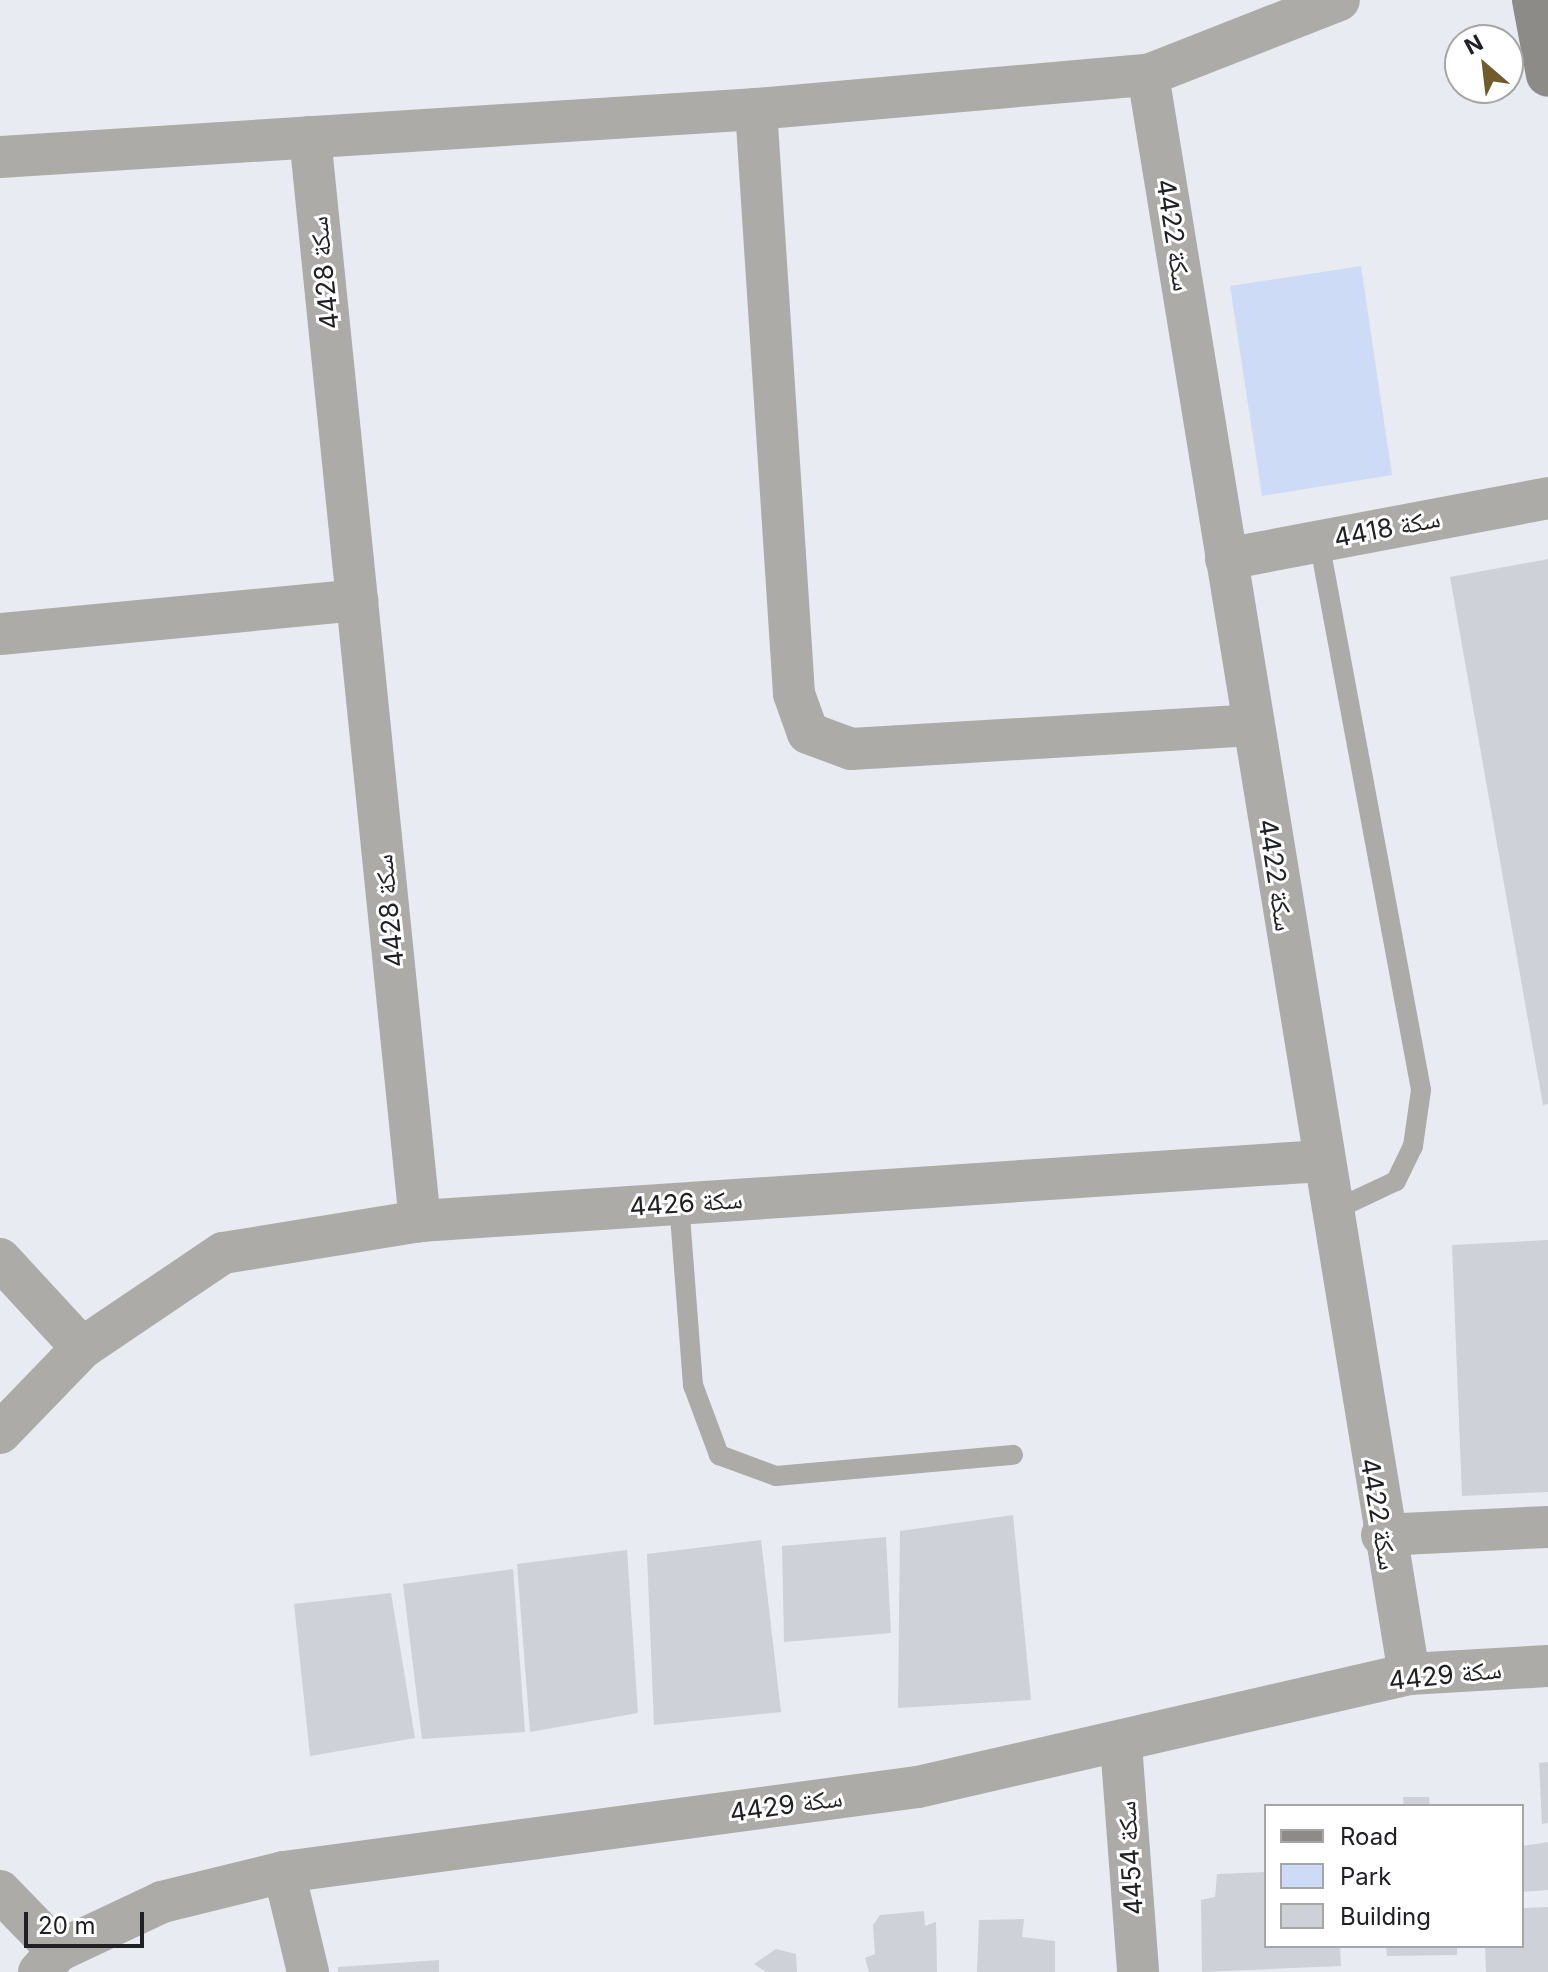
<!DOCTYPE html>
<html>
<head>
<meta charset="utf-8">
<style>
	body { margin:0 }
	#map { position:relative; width:1548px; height:1972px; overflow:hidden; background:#e8ecf2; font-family:Inter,"Noto Naskh Arabic",sans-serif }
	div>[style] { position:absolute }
	.green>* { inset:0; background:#cddbf6 }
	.building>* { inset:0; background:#ced1d8 }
	.lane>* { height:20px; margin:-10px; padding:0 10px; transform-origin:10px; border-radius:10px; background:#acaba8 }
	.street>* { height:42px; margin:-21px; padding:0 21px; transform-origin:21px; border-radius:21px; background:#acaba8 }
	.secondary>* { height:44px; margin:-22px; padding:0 22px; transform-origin:22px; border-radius:22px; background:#8d8b87 }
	span { translate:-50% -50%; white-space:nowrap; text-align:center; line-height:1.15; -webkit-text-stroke:6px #fff; paint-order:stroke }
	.street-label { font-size:26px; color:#202124 }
	.legend { position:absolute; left:1264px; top:1804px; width:260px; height:144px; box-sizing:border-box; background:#fff; border:2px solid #a6a6a7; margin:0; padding:10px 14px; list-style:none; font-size:24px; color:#202124 }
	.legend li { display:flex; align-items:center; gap:16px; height:40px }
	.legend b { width:40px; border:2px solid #a6a6a7 }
	.north { position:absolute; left:1444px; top:24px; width:80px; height:80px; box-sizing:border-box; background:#fff; border:2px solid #a6a6a7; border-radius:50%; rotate:332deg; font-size:22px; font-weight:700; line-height:32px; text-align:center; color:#202124 }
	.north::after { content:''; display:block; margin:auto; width:28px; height:36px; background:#6f5c2b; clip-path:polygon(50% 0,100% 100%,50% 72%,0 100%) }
	.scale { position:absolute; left:24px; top:1912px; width:120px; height:36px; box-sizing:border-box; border:4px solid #202124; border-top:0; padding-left:10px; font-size:24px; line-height:28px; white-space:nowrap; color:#202124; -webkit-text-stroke:6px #fff; paint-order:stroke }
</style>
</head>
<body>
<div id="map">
	<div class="green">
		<i style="clip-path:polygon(1361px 266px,1392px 475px,1262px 496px,1230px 286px)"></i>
	</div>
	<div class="building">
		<i style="clip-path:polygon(1548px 559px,1548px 1104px,1543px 1105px,1450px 577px)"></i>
		<i style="clip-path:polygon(1548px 1240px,1548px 1492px,1462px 1496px,1452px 1245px)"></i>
		<i style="clip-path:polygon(1013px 1515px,1031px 1700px,898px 1708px,900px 1531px)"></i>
		<i style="clip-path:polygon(886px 1537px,891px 1633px,784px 1642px,782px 1546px)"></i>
		<i style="clip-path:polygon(761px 1540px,781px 1712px,654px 1725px,647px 1554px)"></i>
		<i style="clip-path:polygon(627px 1550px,638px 1713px,530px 1732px,517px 1564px)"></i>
		<i style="clip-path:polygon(513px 1569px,525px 1732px,422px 1739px,403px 1584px)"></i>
		<i style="clip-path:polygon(391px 1593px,415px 1738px,310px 1756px,294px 1604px)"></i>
		<i style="clip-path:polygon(1548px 1762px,1548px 1823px,1542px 1824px,1539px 1763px)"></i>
		<i style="clip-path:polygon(1403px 1797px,1429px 1797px,1430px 1806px,1404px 1806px)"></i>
		<i style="clip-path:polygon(1548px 1842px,1548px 1890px,1522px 1892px,1522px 1846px)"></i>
		<i style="clip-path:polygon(1266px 1872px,1266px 1946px,1340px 1946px,1341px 1966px,1202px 1972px,1201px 1900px,1215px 1897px,1217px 1874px)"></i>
		<i style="clip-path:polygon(1548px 1907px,1548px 1972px,1486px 1972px,1485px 1946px,1522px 1946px,1522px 1908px)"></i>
		<i style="clip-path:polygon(924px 1911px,925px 1926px,936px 1922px,937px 1972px,869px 1972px,865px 1958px,875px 1954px,873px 1925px,880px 1915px)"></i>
		<i style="clip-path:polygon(1024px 1919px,1022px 1937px,1055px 1941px,1055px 1972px,977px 1972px,979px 1920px)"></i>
		<i style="clip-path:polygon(1386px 1946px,1457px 1946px,1457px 1955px,1387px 1956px)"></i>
		<i style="clip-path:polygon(776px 1949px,796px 1954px,797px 1972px,766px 1972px,754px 1964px)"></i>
		<i style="clip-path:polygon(439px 1960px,439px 1972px,338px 1972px,338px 1967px)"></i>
	</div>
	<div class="lane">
		<i style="left:1319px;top:541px;width:558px;rotate:79.47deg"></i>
		<i style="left:1421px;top:1090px;width:57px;rotate:98.1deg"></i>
		<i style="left:1413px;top:1146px;width:39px;rotate:116deg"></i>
		<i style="left:1396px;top:1181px;width:73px;rotate:154.8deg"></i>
		<i style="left:679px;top:1203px;width:183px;rotate:85.6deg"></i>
		<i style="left:693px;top:1385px;width:75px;rotate:69.6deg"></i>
		<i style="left:719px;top:1455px;width:61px;rotate:20.2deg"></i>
		<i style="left:776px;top:1476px;width:238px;rotate:-5.1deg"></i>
	</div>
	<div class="street">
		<i style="left:1148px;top:75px;width:1620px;rotate:80.73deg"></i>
		<i style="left:756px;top:109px;width:586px;rotate:86.28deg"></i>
		<i style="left:794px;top:694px;width:41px;rotate:70.3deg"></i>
		<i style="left:808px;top:733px;width:46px;rotate:20.4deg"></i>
		<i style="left:851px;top:749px;width:402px;rotate:-3.4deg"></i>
		<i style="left:310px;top:137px;width:1090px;rotate:84.21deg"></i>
		<i style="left:0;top:157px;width:758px;rotate:-3.63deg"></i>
		<i style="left:756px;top:109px;width:393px;rotate:-5deg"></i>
		<i style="left:1148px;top:75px;width:205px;rotate:-21.4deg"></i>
		<i style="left:1226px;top:559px;width:328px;rotate:-10.7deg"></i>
		<i style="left:0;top:634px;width:359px;rotate:-5.4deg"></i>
		<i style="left:0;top:1259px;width:121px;rotate:47.3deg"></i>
		<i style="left:0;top:1433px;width:118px;rotate:-46deg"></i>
		<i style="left:82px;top:1348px;width:170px;rotate:-34deg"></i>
		<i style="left:223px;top:1253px;width:200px;rotate:-9.2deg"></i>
		<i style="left:420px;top:1221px;width:904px;rotate:-3.81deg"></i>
		<i style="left:1382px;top:1535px;width:166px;rotate:-2.8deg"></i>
		<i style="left:1121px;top:1744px;width:229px;rotate:85.7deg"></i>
		<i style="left:284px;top:1872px;width:103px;rotate:76.5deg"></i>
		<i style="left:0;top:1891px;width:83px;rotate:46deg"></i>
		<i style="left:39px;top:1972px;width:28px;rotate:-48deg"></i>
		<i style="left:58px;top:1951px;width:115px;rotate:-25.2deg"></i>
		<i style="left:162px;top:1902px;width:126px;rotate:-13.8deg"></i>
		<i style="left:284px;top:1872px;width:640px;rotate:-7.64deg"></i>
		<i style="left:918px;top:1787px;width:504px;rotate:-12.96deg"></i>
		<i style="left:1409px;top:1674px;width:139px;rotate:-3.3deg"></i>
	</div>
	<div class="secondary">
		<i style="left:1534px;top:0;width:76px;rotate:79.4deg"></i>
	</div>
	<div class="street-label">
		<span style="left:1174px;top:235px;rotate:81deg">سكة 4422</span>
		<span style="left:324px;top:273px;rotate:-96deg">سكة 4428</span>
		<span style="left:1387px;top:528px;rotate:-11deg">سكة 4418</span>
		<span style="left:1276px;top:875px;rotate:81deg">سكة 4422</span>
		<span style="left:389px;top:911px;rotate:-96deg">سكة 4428</span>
		<span style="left:686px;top:1203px;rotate:-4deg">سكة 4426</span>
		<span style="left:1379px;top:1514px;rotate:80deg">سكة 4422</span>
		<span style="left:1445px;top:1675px;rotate:-6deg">سكة 4429</span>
		<span style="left:786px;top:1805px;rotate:-8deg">سكة 4429</span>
		<span style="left:1130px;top:1858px;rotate:-94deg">سكة 4454</span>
	</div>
	<ul class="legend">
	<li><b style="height:10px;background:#8d8b87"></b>Road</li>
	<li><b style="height:22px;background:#cddbf6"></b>Park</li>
	<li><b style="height:22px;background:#ced1d8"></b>Building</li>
	</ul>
	<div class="north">N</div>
	<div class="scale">20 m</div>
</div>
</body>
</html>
